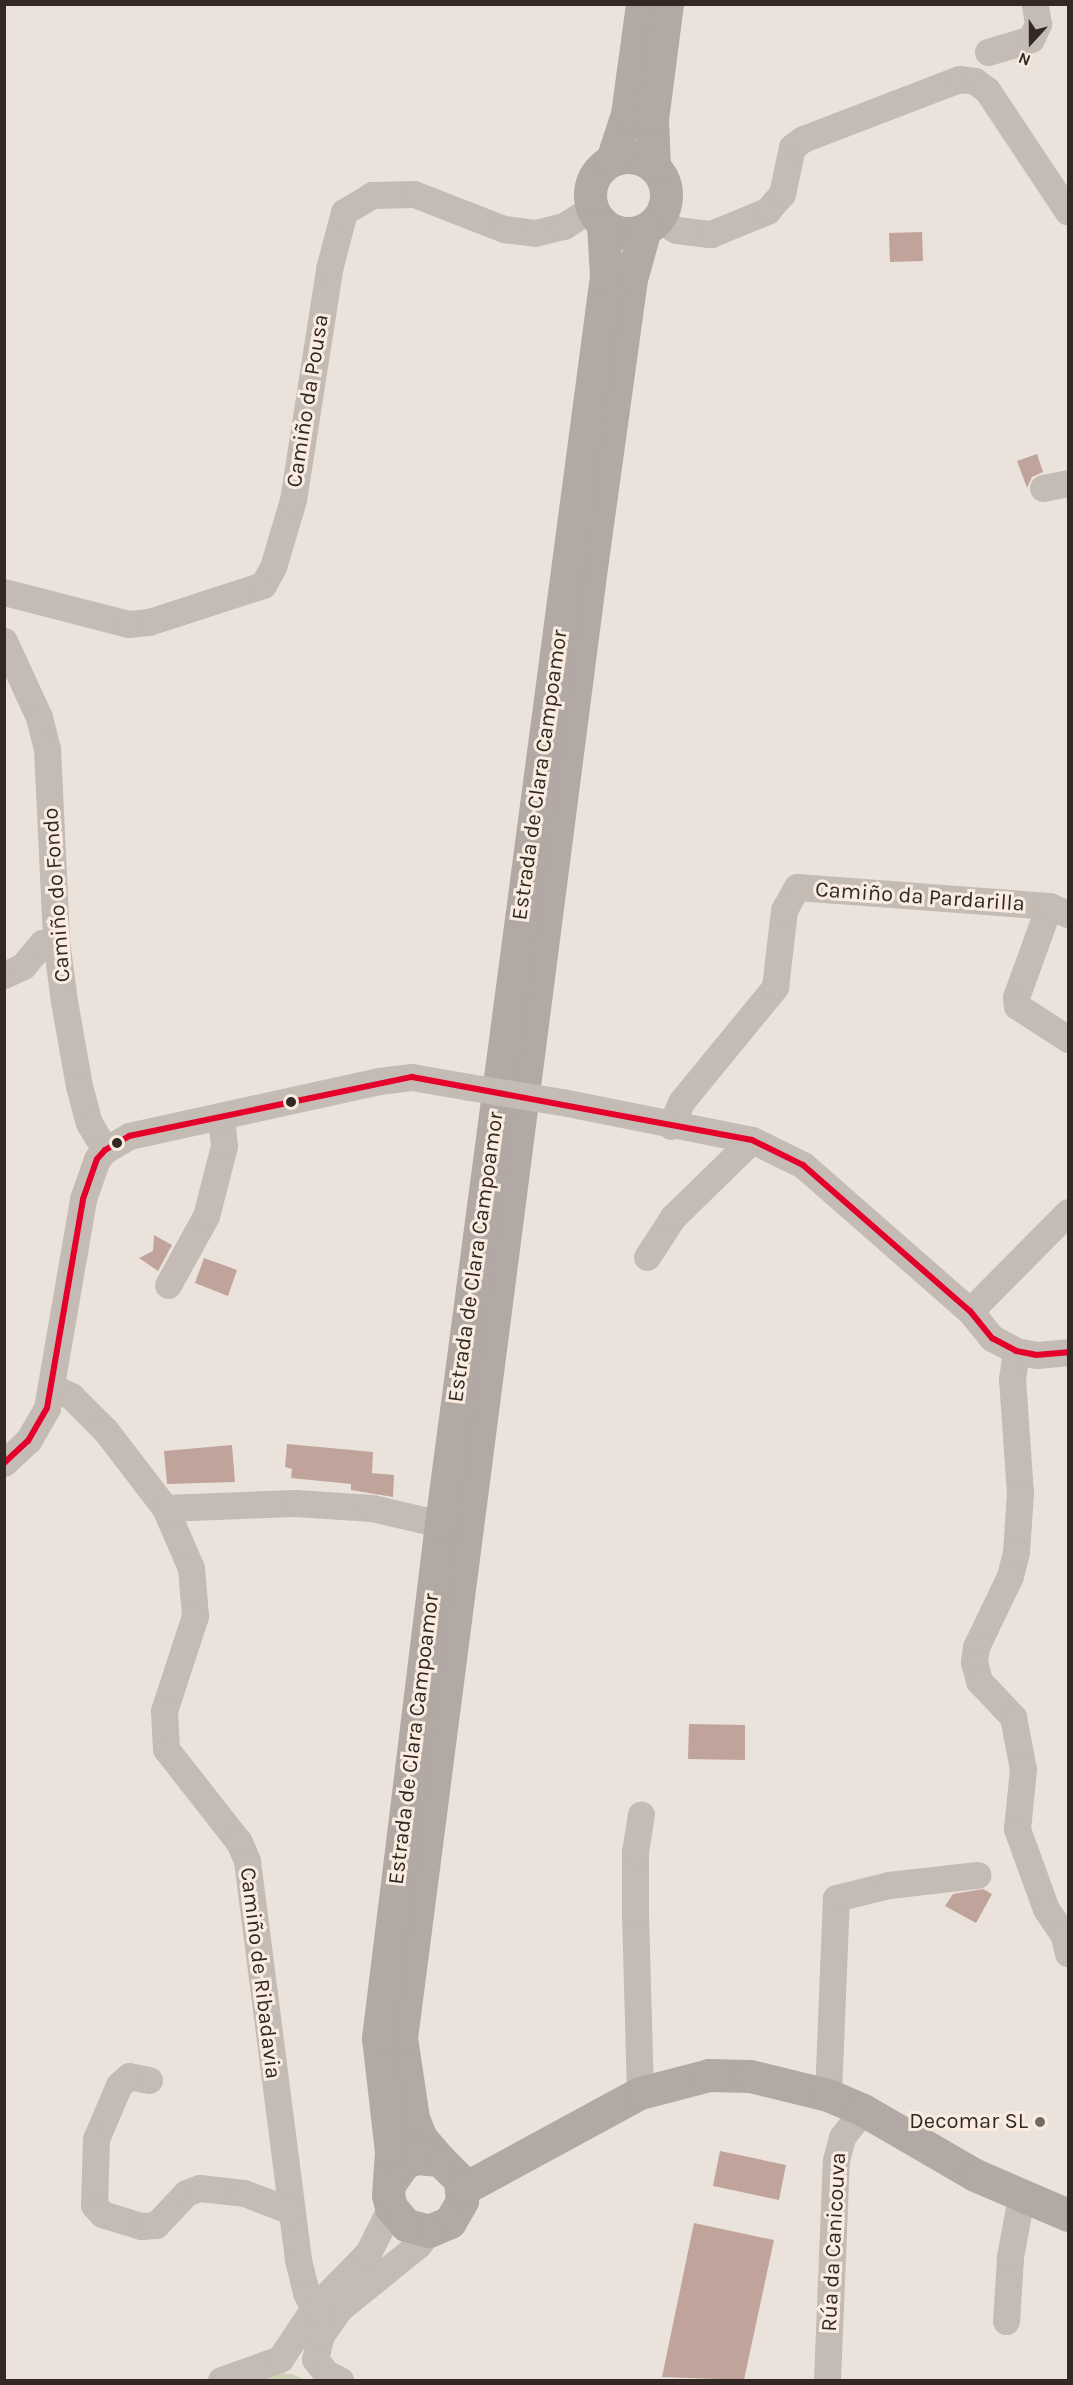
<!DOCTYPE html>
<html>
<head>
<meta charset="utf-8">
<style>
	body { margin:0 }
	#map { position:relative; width:1073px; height:2385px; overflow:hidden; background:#ebe3db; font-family:Karla,sans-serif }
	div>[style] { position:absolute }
	.green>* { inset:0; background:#ced1b4 }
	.building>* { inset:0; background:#c0a49b }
	.street>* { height:27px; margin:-13.5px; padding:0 13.5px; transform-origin:13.5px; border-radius:13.5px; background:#c4bbb5 }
	.primary>* { height:33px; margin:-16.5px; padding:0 16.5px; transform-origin:16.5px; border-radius:16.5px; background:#b2a9a4 }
	.primary>.ring { margin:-16.5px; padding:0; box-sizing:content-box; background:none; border:33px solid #b2a9a4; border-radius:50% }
	.street-bridge>* { height:27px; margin:-13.5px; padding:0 13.5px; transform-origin:13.5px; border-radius:13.5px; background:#c4bbb5 }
	.bus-1>* { height:6px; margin:-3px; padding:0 3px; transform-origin:3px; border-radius:3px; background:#e4002b }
	.dots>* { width:16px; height:16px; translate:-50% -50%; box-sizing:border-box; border:3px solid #faece0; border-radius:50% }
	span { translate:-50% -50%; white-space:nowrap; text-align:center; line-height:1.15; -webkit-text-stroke:6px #faece0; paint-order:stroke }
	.street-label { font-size:22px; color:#342824 }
	.poi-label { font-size:22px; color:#342824 }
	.right { translate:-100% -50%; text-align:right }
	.frame { position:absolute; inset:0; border:6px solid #342824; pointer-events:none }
	.north { position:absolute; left:1001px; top:12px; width:60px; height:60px; -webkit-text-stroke:4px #faece0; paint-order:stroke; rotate:201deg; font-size:16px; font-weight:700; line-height:24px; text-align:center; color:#342824 }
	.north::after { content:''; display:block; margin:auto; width:21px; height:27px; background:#342824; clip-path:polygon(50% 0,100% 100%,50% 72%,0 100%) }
</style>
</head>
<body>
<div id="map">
	<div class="green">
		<i style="clip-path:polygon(269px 2373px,292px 2374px,305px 2380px,254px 2380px)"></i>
	</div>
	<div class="building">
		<i style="clip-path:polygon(922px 232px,923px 261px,890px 262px,889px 233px)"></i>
		<i style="clip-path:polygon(1037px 454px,1043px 472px,1032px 477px,1027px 488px,1017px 461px)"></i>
		<i style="clip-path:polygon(154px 1235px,172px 1245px,158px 1271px,139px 1258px,153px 1251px)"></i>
		<i style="clip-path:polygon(204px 1258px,237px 1270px,228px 1296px,195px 1283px)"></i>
		<i style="clip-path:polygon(287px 1444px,373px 1452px,372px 1473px,394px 1475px,393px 1497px,351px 1490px,351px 1484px,291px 1478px,292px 1469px,285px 1467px)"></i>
		<i style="clip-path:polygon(232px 1445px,235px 1482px,167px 1484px,164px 1451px)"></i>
		<i style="clip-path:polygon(689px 1724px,745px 1725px,745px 1760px,688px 1759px)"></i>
		<i style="clip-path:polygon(983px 1889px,992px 1894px,976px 1923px,945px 1906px,953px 1894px)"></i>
		<i style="clip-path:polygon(720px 2151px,786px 2165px,779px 2200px,713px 2186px)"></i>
		<i style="clip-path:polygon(694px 2223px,774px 2240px,744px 2380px,662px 2377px)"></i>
	</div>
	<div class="street">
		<i style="left:988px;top:52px;width:45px;rotate:-16.8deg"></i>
		<i style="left:1031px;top:39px;width:17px;rotate:-65deg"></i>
		<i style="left:1038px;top:24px;width:20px;rotate:-99deg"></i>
		<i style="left:658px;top:219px;width:21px;rotate:31deg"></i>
		<i style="left:676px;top:230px;width:35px;rotate:7deg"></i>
		<i style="left:711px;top:234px;width:61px;rotate:-22.3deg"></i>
		<i style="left:767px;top:211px;width:23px;rotate:-49deg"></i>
		<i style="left:782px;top:194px;width:48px;rotate:-78deg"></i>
		<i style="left:792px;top:147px;width:14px;rotate:-36deg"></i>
		<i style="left:803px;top:139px;width:167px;rotate:-21deg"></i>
		<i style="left:959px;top:79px;width:16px;rotate:7deg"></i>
		<i style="left:975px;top:81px;width:15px;rotate:37deg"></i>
		<i style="left:987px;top:90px;width:146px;rotate:56.4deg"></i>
		<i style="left:1043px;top:488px;width:25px;rotate:-11deg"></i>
		<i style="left:4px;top:592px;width:129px;rotate:14.4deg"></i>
		<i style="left:129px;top:624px;width:20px;rotate:-6deg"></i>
		<i style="left:149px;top:622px;width:120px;rotate:-18deg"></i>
		<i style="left:263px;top:585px;width:21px;rotate:-61deg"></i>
		<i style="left:273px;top:567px;width:70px;rotate:-73.4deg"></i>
		<i style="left:293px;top:500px;width:234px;rotate:-81.1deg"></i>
		<i style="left:329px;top:269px;width:59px;rotate:-75.3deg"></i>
		<i style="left:344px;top:212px;width:33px;rotate:-31deg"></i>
		<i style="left:372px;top:195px;width:42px;rotate:-1.4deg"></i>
		<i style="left:414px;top:194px;width:97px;rotate:21.3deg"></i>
		<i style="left:504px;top:229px;width:31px;rotate:7deg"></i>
		<i style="left:535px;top:233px;width:30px;rotate:-14deg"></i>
		<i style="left:564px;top:226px;width:33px;rotate:-33deg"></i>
		<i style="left:4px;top:641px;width:84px;rotate:65.3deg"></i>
		<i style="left:39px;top:717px;width:32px;rotate:76deg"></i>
		<i style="left:47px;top:748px;width:193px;rotate:87.3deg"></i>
		<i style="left:56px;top:941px;width:61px;rotate:82.4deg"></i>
		<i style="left:64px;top:1001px;width:86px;rotate:80deg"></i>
		<i style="left:79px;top:1086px;width:38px;rotate:75deg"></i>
		<i style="left:89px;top:1123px;width:31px;rotate:59deg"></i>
		<i style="left:1049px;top:906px;width:97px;rotate:109.9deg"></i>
		<i style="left:1016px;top:997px;width:9px;rotate:84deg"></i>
		<i style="left:1017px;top:1006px;width:61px;rotate:32.9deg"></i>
		<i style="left:4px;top:975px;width:21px;rotate:-25deg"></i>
		<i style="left:23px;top:966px;width:30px;rotate:-50deg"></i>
		<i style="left:42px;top:943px;width:14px;rotate:-8deg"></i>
		<i style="left:562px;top:1102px;width:194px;rotate:11.3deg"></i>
		<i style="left:752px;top:1140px;width:57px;rotate:26.1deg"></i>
		<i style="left:803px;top:1165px;width:222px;rotate:41.2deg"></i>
		<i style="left:970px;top:1311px;width:35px;rotate:51deg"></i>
		<i style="left:992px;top:1338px;width:27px;rotate:28deg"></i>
		<i style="left:1016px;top:1351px;width:20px;rotate:11deg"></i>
		<i style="left:1036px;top:1355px;width:32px;rotate:-5deg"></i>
		<i style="left:671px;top:1126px;width:26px;rotate:-67deg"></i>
		<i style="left:681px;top:1102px;width:149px;rotate:-50.7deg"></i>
		<i style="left:775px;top:987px;width:78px;rotate:-83.3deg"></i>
		<i style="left:784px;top:910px;width:26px;rotate:-61deg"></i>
		<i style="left:797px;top:887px;width:253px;rotate:4.3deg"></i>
		<i style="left:1049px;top:906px;width:21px;rotate:23deg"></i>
		<i style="left:647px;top:1257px;width:48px;rotate:-57deg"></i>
		<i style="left:673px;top:1217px;width:110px;rotate:-44.3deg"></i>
		<i style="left:168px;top:1285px;width:79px;rotate:-61.2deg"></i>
		<i style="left:206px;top:1216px;width:72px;rotate:-75.6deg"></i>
		<i style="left:224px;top:1146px;width:30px;rotate:-96deg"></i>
		<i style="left:970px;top:1311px;width:139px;rotate:-45.3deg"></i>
		<i style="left:1016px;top:1351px;width:28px;rotate:98deg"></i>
		<i style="left:1012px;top:1379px;width:114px;rotate:86deg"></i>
		<i style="left:1020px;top:1493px;width:59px;rotate:93.9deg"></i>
		<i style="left:1016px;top:1552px;width:25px;rotate:104deg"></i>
		<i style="left:1010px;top:1576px;width:79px;rotate:115.6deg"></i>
		<i style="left:976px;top:1647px;width:15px;rotate:98deg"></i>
		<i style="left:974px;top:1662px;width:20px;rotate:75deg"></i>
		<i style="left:979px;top:1681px;width:50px;rotate:46.6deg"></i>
		<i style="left:1013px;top:1717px;width:53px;rotate:79.1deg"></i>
		<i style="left:1023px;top:1769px;width:60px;rotate:95.7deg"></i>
		<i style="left:1017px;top:1829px;width:85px;rotate:70.1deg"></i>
		<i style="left:1046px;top:1909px;width:32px;rotate:56deg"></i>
		<i style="left:1064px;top:1936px;width:18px;rotate:77deg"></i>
		<i style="left:52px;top:1387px;width:21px;rotate:25deg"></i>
		<i style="left:71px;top:1396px;width:49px;rotate:45deg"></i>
		<i style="left:106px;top:1431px;width:97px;rotate:52.5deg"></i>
		<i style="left:165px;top:1508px;width:65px;rotate:66.6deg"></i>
		<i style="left:191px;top:1568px;width:48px;rotate:85.2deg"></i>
		<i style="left:195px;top:1616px;width:100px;rotate:108.1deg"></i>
		<i style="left:164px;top:1711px;width:38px;rotate:87deg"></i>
		<i style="left:166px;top:1749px;width:118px;rotate:51.9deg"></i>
		<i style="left:239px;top:1842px;width:21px;rotate:67deg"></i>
		<i style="left:247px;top:1861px;width:402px;rotate:82.7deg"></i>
		<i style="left:298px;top:2260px;width:34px;rotate:76deg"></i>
		<i style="left:306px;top:2293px;width:17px;rotate:62deg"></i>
		<i style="left:314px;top:2308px;width:19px;rotate:35deg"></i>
		<i style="left:4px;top:1463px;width:33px;rotate:-43deg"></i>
		<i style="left:28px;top:1441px;width:38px;rotate:-60deg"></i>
		<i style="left:47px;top:1408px;width:212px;rotate:-80.2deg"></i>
		<i style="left:83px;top:1199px;width:42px;rotate:-70.7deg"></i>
		<i style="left:97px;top:1159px;width:12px;rotate:-48deg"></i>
		<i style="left:105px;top:1150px;width:28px;rotate:-30deg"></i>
		<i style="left:129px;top:1136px;width:256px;rotate:-12.4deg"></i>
		<i style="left:379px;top:1081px;width:33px;rotate:-7deg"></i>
		<i style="left:412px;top:1077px;width:58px;rotate:10deg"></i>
		<i style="left:165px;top:1508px;width:130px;rotate:-2.2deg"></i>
		<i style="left:295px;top:1503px;width:77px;rotate:3.7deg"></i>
		<i style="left:372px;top:1508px;width:71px;rotate:13.1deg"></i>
		<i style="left:149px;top:2080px;width:20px;rotate:-169deg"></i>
		<i style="left:129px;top:2076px;width:13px;rotate:138deg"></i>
		<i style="left:119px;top:2085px;width:59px;rotate:113.1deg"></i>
		<i style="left:96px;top:2139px;width:66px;rotate:91.7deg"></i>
		<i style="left:94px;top:2205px;width:12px;rotate:48deg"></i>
		<i style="left:102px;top:2214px;width:41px;rotate:17.1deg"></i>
		<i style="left:141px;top:2226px;width:15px;rotate:-4deg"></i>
		<i style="left:156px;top:2225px;width:44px;rotate:-46.8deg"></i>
		<i style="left:186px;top:2193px;width:14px;rotate:-21deg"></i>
		<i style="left:199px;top:2188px;width:45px;rotate:6.3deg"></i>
		<i style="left:244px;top:2193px;width:50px;rotate:21deg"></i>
		<i style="left:640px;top:2093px;width:182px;rotate:-91.6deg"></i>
		<i style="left:635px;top:1911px;width:59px;rotate:-90deg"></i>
		<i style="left:635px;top:1852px;width:38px;rotate:-81deg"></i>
		<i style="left:828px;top:2095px;width:197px;rotate:-87.7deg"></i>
		<i style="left:836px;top:1898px;width:55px;rotate:-13.8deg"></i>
		<i style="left:889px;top:1885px;width:89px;rotate:-6.5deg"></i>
		<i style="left:1006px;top:2321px;width:64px;rotate:-86.4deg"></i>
		<i style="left:1010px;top:2257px;width:61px;rotate:-79.6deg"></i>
		<i style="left:315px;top:2359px;width:25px;rotate:-76deg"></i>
		<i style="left:321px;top:2335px;width:32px;rotate:-55deg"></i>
		<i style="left:339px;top:2309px;width:102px;rotate:-39deg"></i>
		<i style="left:418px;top:2245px;width:18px;rotate:-52deg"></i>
		<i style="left:315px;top:2359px;width:18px;rotate:52deg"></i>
		<i style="left:326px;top:2373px;width:16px;rotate:27deg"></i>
		<i style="left:221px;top:2380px;width:63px;rotate:-19.6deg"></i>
		<i style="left:280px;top:2359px;width:61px;rotate:-56.3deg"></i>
		<i style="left:314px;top:2308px;width:77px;rotate:-45.5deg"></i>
		<i style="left:368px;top:2253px;width:51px;rotate:-63.4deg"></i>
		<i style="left:827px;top:2380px;width:220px;rotate:-87.7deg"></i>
		<i style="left:836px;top:2160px;width:24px;rotate:-75deg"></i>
		<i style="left:842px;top:2137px;width:34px;rotate:-52deg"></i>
	</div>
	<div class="primary">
		<i class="ring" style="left:590px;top:157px;width:43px;height:43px"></i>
		<i style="left:612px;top:160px;width:48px;rotate:-71.9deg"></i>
		<i style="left:627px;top:114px;width:111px;rotate:-82.2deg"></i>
		<i style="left:654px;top:167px;width:48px;rotate:-92.4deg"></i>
		<i style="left:652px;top:119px;width:116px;rotate:-82.6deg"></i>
		<i style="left:440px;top:2160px;width:29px;rotate:-131deg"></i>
		<i style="left:421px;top:2138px;width:22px;rotate:-112deg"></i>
		<i style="left:413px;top:2118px;width:81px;rotate:-98.5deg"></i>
		<i style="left:401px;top:2038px;width:1490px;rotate:-82.64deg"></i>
		<i style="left:592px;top:560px;width:284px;rotate:-82.1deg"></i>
		<i style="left:631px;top:279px;width:52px;rotate:-74.4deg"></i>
		<i style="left:390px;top:2183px;width:24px;rotate:-55deg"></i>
		<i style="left:404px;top:2163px;width:13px;rotate:-23deg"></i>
		<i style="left:416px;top:2158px;width:24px;rotate:5deg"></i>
		<i style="left:440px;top:2160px;width:28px;rotate:45deg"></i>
		<i style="left:460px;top:2180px;width:21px;rotate:85deg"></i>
		<i style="left:462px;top:2201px;width:24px;rotate:120deg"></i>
		<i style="left:450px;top:2222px;width:23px;rotate:157deg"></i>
		<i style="left:429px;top:2231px;width:24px;rotate:-165deg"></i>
		<i style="left:406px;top:2225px;width:23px;rotate:-130deg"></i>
		<i style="left:391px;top:2207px;width:12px;rotate:-104deg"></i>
		<i style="left:388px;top:2195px;width:43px;rotate:-86deg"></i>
		<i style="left:391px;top:2152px;width:115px;rotate:-96.5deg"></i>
		<i style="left:378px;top:2038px;width:518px;rotate:-83.01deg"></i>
		<i style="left:441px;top:1524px;width:1259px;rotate:-82.47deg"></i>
		<i style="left:606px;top:276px;width:52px;rotate:-93.3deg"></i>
		<i style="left:463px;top:2189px;width:201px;rotate:-28.5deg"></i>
		<i style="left:640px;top:2093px;width:71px;rotate:-14.6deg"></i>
		<i style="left:709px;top:2075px;width:41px;rotate:1.4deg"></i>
		<i style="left:750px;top:2076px;width:80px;rotate:13.7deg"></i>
		<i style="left:828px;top:2095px;width:38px;rotate:23deg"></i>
		<i style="left:863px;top:2110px;width:129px;rotate:30.1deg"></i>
		<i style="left:975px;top:2175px;width:101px;rotate:23.3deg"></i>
	</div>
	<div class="street-bridge">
		<i style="left:469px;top:1087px;width:94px;rotate:9.2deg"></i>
	</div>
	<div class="bus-1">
		<i style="left:4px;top:1463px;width:33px;rotate:-43deg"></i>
		<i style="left:28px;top:1441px;width:38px;rotate:-60deg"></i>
		<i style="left:47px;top:1408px;width:212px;rotate:-80.2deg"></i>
		<i style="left:83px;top:1199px;width:42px;rotate:-70.7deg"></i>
		<i style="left:97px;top:1159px;width:12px;rotate:-48deg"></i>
		<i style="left:105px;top:1150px;width:28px;rotate:-30deg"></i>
		<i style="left:129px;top:1136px;width:289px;rotate:-11.8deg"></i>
		<i style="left:412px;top:1077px;width:346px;rotate:10.5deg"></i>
		<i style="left:752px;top:1140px;width:57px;rotate:26.1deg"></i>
		<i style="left:803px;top:1165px;width:222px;rotate:41.2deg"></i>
		<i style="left:970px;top:1311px;width:35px;rotate:51deg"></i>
		<i style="left:992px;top:1338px;width:27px;rotate:28deg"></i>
		<i style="left:1016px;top:1351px;width:20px;rotate:11deg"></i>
		<i style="left:1036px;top:1355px;width:32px;rotate:-5deg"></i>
	</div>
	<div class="dots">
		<i style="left:291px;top:1102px;background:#342824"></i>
		<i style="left:117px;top:1143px;background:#342824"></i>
		<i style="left:1040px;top:2122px;background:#746964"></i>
	</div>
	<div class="street-label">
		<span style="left:308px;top:401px;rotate:-81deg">Camiño da Pousa</span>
		<span style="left:540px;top:775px;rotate:-82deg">Estrada de Clara Campoamor</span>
		<span style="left:57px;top:895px;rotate:-94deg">Camiño do Fondo</span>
		<span style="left:920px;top:897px;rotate:4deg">Camiño da Pardarilla</span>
		<span style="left:476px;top:1257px;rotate:-82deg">Estrada de Clara Campoamor</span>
		<span style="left:414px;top:1739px;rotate:-83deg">Estrada de Clara Campoamor</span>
		<span style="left:260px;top:1973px;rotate:83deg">Camiño de Ribadavia</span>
		<span style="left:834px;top:2242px;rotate:-87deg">Rúa da Canicouva</span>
	</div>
	<div class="poi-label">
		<span class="right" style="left:1028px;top:2122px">Decomar SL</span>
	</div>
	<div class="frame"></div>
	<div class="north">N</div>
</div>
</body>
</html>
